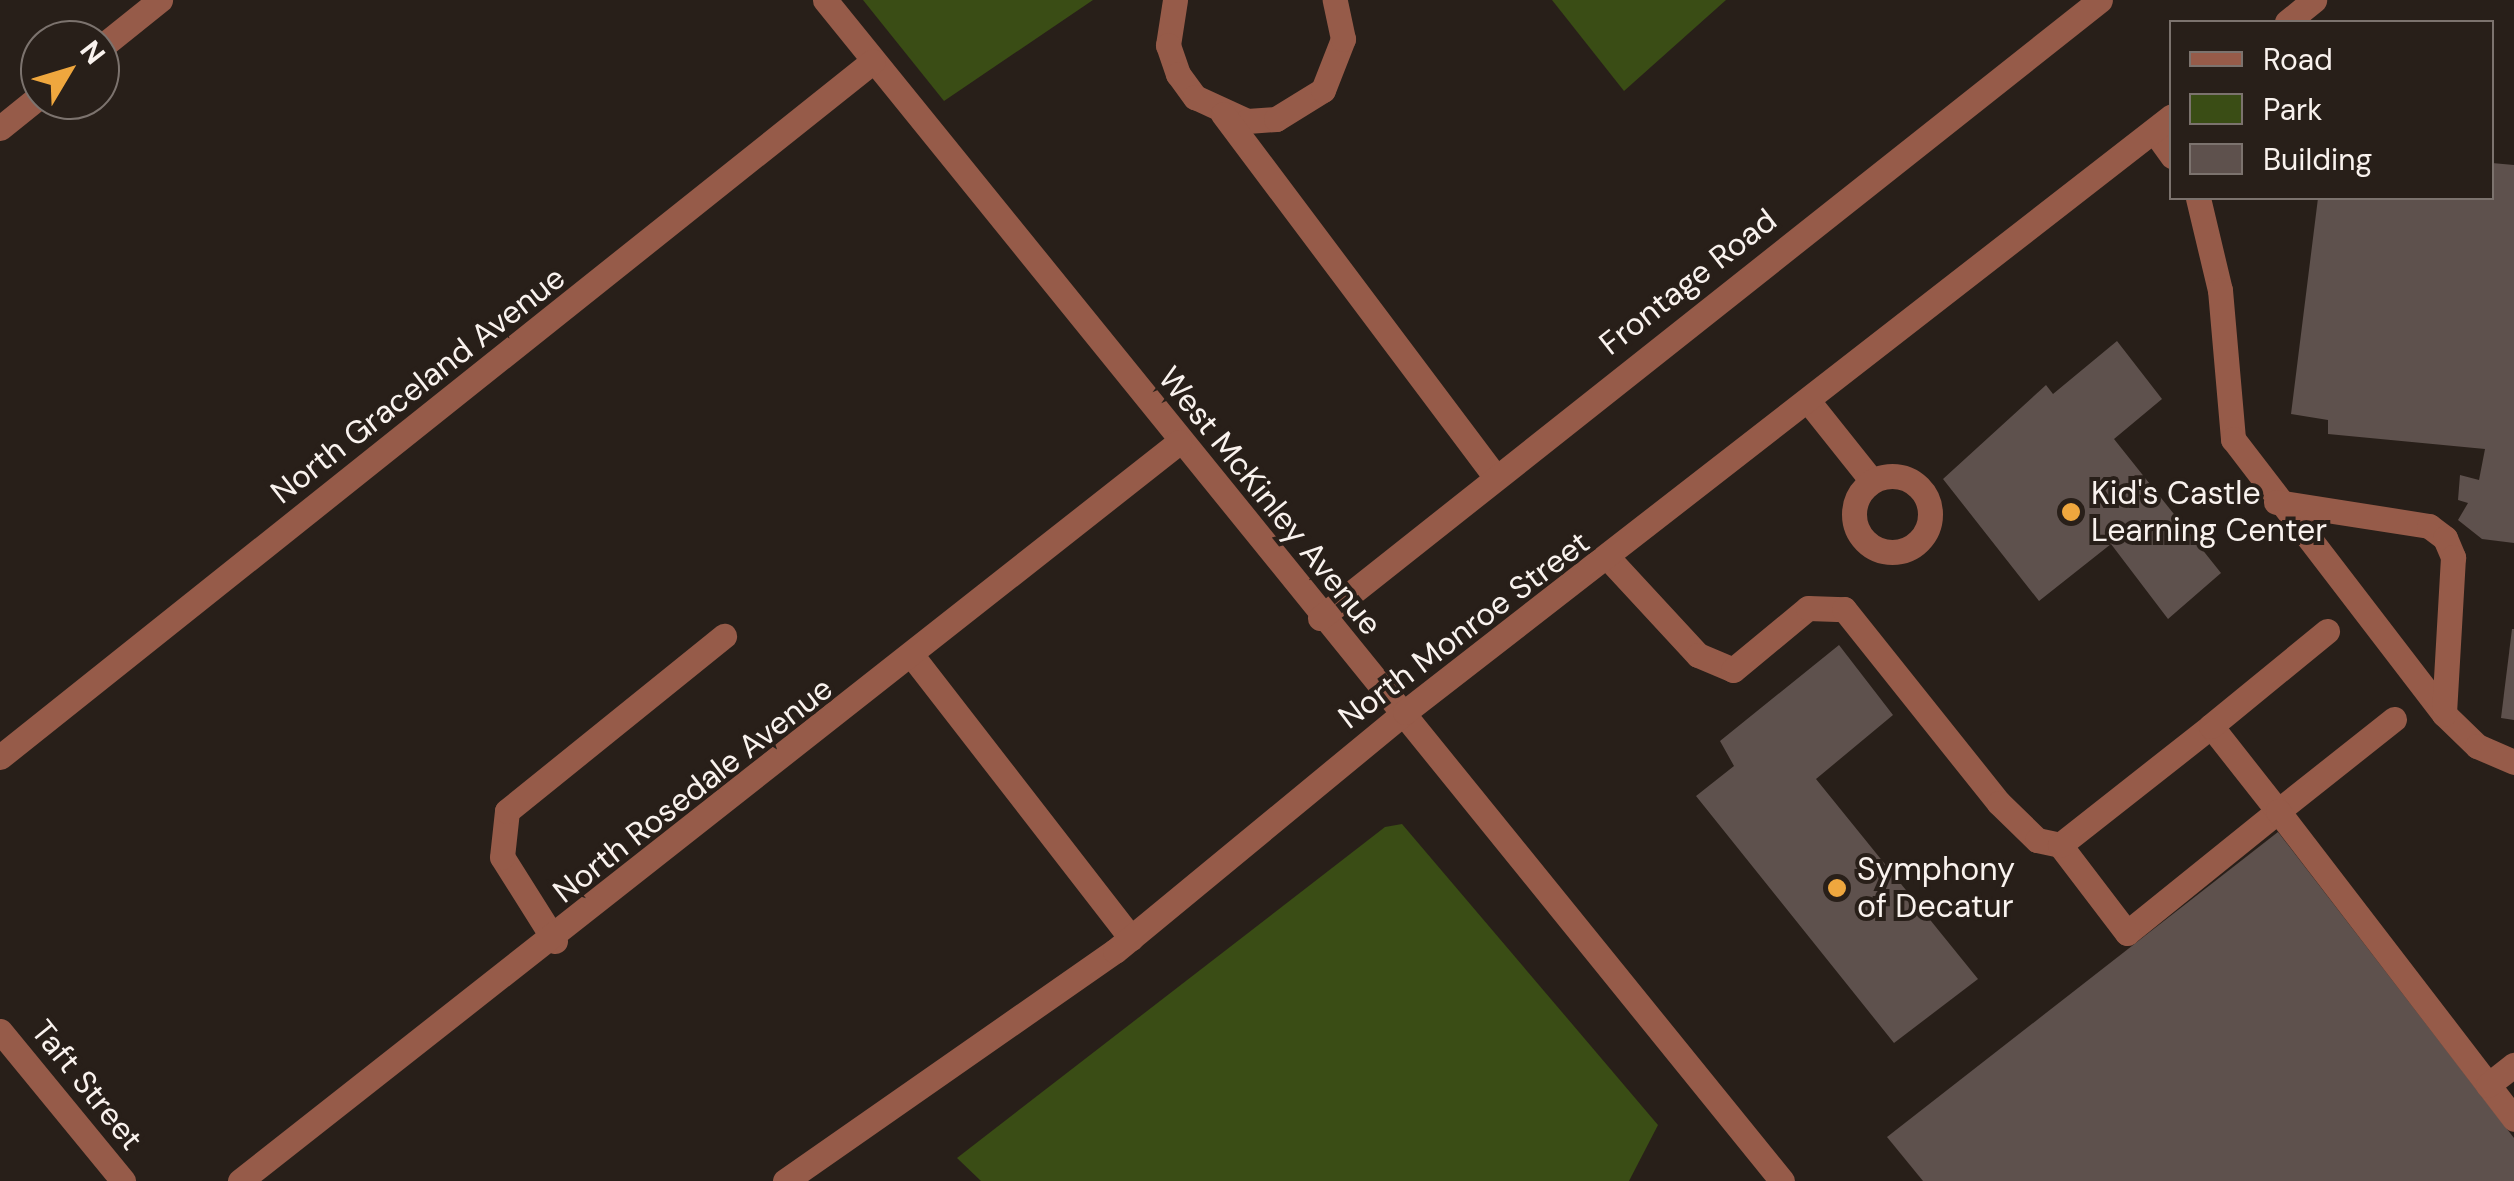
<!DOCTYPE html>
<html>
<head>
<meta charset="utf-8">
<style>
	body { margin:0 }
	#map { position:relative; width:2514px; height:1181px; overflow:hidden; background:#281f19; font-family:"DM Sans",sans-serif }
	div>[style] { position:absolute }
	.green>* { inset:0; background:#3a4d15 }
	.building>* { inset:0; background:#5e514d }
	.minor>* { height:25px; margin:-12.5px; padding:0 12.5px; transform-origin:12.5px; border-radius:12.5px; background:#965b49 }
	.minor>.ring { margin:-12.5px; padding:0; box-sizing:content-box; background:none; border:25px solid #965b49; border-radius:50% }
	.dots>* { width:28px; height:28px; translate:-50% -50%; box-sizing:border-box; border:5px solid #281f19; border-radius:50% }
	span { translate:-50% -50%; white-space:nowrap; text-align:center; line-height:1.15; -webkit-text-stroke:8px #281f19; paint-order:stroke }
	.street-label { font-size:32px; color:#f9f2ee }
	.poi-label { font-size:32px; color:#f9f2ee }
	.left { translate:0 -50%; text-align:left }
	.legend { position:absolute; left:2169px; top:20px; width:325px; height:180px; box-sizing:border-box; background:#281f19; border:2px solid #7c736e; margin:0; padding:12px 18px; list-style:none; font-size:30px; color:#f9f2ee }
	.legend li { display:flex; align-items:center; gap:20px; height:50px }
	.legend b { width:50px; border:2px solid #7c736e }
	.north { position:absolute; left:20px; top:20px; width:100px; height:100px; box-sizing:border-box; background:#281f19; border:2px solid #7c736e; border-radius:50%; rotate:52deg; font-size:28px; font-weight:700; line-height:40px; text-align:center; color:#f9f2ee }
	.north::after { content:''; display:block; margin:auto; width:35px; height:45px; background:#efa73e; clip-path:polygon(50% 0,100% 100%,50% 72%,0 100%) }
</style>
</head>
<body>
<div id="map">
	<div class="green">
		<i style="clip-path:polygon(863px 0,1093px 0,944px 101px)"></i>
		<i style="clip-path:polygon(1552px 0,1726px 0,1624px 91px)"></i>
		<i style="clip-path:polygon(1402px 824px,1658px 1125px,1629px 1181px,981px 1181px,957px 1158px,1385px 827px)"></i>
	</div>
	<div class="building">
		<i style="clip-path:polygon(2492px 163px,2514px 165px,2514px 543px,2482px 539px,2458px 520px,2468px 503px,2458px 500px,2460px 475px,2479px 480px,2485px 449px,2328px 434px,2328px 420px,2291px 414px,2318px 198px,2492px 198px)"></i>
		<i style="clip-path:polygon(2117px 341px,2162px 399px,2114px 439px,2221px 573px,2168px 619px,2111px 544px,2039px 601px,1943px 479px,2046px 385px,2053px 394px)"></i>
		<i style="clip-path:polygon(2512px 629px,2514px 629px,2514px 720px,2501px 718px)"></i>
		<i style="clip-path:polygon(1839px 645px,1893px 715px,1816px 779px,1978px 979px,1894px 1043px,1696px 796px,1734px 766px,1720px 741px)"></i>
		<i style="clip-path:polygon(2278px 832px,2514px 1138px,2514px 1181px,1923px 1181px,1887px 1137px)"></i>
	</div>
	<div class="minor">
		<i style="left:825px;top:0;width:1520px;rotate:50.98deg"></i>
		<i style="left:1175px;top:0;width:46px;rotate:98.8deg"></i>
		<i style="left:1168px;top:45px;width:31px;rotate:71deg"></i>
		<i style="left:1178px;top:74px;width:29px;rotate:54deg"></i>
		<i style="left:1195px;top:97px;width:57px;rotate:24.8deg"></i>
		<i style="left:1247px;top:121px;width:29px;rotate:-4deg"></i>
		<i style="left:1276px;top:119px;width:55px;rotate:-31.7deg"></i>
		<i style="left:1323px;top:90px;width:55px;rotate:-68.6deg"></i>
		<i style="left:1343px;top:39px;width:40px;rotate:-102deg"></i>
		<i style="left:2287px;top:22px;width:35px;rotate:-39deg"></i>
		<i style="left:100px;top:48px;width:77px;rotate:-38.7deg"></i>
		<i style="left:1223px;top:114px;width:453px;rotate:53.1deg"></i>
		<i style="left:0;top:128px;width:51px;rotate:-38.7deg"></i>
		<i style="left:2154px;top:131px;width:31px;rotate:54deg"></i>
		<i style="left:2198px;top:198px;width:95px;rotate:76.6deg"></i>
		<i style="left:2220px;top:290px;width:150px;rotate:85deg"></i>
		<i style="left:2233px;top:439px;width:347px;rotate:52.5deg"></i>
		<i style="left:2444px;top:714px;width:46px;rotate:44.1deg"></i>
		<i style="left:2477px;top:746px;width:40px;rotate:23.4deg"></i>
		<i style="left:1809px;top:402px;width:101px;rotate:51.4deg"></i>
		<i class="ring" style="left:1854px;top:476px;width:51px;height:51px"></i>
		<i style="left:2276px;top:502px;width:155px;rotate:8.9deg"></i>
		<i style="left:2429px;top:526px;width:20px;rotate:37deg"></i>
		<i style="left:2445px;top:538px;width:21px;rotate:67deg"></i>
		<i style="left:2453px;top:557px;width:157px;rotate:93.3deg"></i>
		<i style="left:1610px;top:560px;width:129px;rotate:47.2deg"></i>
		<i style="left:1698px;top:655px;width:38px;rotate:23deg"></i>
		<i style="left:1733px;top:670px;width:97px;rotate:-39.6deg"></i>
		<i style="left:1808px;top:608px;width:36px;rotate:2deg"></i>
		<i style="left:1844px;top:609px;width:248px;rotate:51.4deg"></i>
		<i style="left:1999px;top:803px;width:53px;rotate:44.2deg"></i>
		<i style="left:2037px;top:840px;width:24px;rotate:12deg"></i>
		<i style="left:1320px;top:618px;width:995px;rotate:-38.39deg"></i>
		<i style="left:913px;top:657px;width:356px;rotate:52.2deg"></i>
		<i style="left:2394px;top:719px;width:148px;rotate:141.6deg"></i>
		<i style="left:2278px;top:811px;width:194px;rotate:141.1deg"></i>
		<i style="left:2127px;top:933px;width:111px;rotate:-127.3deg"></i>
		<i style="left:2060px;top:845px;width:192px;rotate:-38.2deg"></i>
		<i style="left:2211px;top:726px;width:108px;rotate:51.8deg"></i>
		<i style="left:2278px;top:811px;width:388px;rotate:52.5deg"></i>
		<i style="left:2211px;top:726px;width:150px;rotate:-39.3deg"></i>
		<i style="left:0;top:757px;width:1116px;rotate:-38.56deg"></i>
		<i style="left:555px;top:941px;width:99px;rotate:-122.2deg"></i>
		<i style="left:502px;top:857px;width:46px;rotate:-83.8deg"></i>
		<i style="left:507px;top:811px;width:279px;rotate:-38.9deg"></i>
		<i style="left:0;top:1031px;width:194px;rotate:50.6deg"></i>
		<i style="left:2488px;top:1085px;width:33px;rotate:-38deg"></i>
		<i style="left:240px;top:1181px;width:1195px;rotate:-38.2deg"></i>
		<i style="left:785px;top:1181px;width:402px;rotate:-34.9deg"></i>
		<i style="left:1115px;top:951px;width:376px;rotate:-39.5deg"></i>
		<i style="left:1405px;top:712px;width:971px;rotate:-37.85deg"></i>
	</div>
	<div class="dots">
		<i style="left:2071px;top:512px;background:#efa73e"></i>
		<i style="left:1837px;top:888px;background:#efa73e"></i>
	</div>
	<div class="street-label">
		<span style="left:1688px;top:282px;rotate:-38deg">Frontage Road</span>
		<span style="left:418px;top:385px;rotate:-38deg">North Graceland Avenue</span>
		<span style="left:1270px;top:501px;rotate:51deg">West McKinley Avenue</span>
		<span style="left:1464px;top:630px;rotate:-37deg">North Monroe Street</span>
		<span style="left:693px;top:790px;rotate:-38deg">North Rosedale Avenue</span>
		<span style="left:87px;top:1085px;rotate:51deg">Taft Street</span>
	</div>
	<div class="poi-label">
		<span class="left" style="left:2091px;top:512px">Kid's Castle<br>Learning Center</span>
		<span class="left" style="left:1857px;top:888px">Symphony<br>of Decatur</span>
	</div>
	<ul class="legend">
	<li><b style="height:12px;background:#965b49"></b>Road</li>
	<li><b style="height:28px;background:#3a4d15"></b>Park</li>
	<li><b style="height:28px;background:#5e514d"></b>Building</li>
	</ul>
	<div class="north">N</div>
</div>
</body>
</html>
